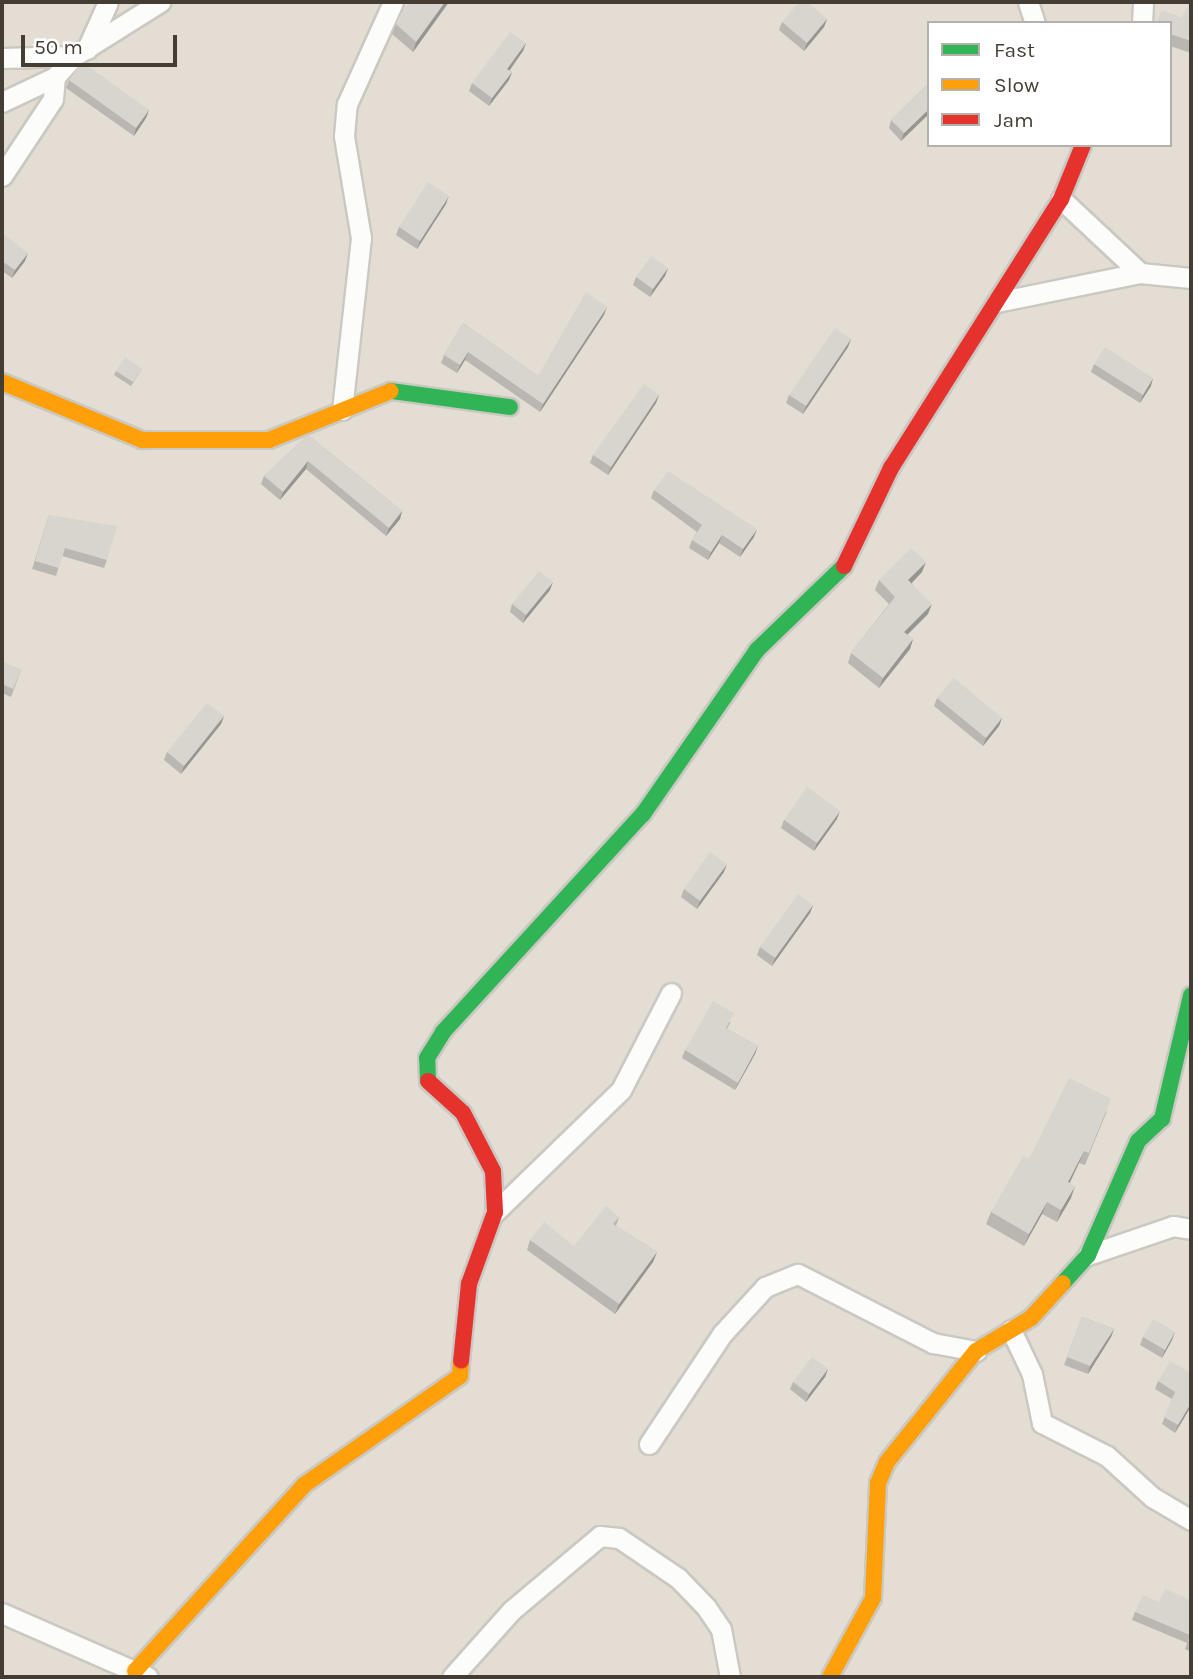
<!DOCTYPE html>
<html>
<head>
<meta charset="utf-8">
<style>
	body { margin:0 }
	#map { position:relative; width:1193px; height:1679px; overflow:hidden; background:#eeece6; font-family:Karla,sans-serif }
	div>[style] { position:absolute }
	.residential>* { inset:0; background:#e3ddd3 }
	.roads { filter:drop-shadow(2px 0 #cbc8c2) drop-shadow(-2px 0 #cbc8c2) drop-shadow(0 2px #cbc8c2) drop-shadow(0 -2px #cbc8c2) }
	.street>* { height:19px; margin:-9.5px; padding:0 9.5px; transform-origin:9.5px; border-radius:9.5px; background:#fcfcfb }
	.fast>* { height:16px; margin:-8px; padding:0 8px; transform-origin:8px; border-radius:8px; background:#30b455 }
	.slow>* { height:16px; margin:-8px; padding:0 8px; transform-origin:8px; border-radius:8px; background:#ff9f0a }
	.jam>* { height:16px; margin:-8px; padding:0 8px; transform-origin:8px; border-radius:8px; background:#e5322d }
	.wall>* { inset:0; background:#bab7b2 }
	.shaded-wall>* { inset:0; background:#979591 }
	.building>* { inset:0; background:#d8d5cf }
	span { translate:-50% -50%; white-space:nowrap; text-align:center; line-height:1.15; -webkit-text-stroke:6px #fff; paint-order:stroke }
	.frame { position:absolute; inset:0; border:4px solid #443d33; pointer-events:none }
	.legend { position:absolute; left:927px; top:21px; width:245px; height:126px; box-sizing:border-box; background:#fff; border:2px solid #b4b1ad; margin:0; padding:9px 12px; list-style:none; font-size:21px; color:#443d33 }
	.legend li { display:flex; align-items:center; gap:14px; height:35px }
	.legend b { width:35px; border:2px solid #b4b1ad }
	.scale { position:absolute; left:21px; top:35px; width:156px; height:32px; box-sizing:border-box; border:4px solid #443d33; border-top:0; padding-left:9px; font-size:21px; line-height:24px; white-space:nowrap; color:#443d33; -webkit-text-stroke:5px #fff; paint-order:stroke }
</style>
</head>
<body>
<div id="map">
	<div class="residential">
		<i style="clip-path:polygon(evenodd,2px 2px,1191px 2px,1191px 1677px,2px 1677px,2px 2px,929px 23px,1170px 23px,1170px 145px,929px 145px,929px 23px)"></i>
	</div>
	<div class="roads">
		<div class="street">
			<i style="left:1028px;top:2px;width:22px;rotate:72deg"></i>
			<i style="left:1142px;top:23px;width:21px;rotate:-87deg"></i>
			<i style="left:87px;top:49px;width:51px;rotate:-65.9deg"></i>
			<i style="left:2px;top:58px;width:72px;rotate:-1.6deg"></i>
			<i style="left:2px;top:102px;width:59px;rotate:-25.3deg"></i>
			<i style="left:2px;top:176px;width:92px;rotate:-56.5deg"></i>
			<i style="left:53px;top:99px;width:22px;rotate:-85deg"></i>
			<i style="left:55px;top:77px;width:28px;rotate:-48deg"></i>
			<i style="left:74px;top:56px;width:102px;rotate:-32.1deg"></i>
			<i style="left:1061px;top:199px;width:108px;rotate:43.1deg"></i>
			<i style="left:997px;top:302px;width:146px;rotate:-11.5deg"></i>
			<i style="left:1140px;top:273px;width:51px;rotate:5.6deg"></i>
			<i style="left:342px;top:410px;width:173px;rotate:-83.7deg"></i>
			<i style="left:361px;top:238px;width:103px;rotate:-99.5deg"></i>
			<i style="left:344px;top:136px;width:32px;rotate:-85deg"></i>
			<i style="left:347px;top:104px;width:112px;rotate:-65.7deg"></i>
			<i style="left:495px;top:1212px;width:175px;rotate:-44.1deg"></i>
			<i style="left:621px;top:1090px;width:109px;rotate:-62.7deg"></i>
			<i style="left:1088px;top:1255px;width:90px;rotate:-18.8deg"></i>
			<i style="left:1173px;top:1226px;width:18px;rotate:9deg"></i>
			<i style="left:1011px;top:1330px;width:49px;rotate:64.5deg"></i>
			<i style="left:1032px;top:1374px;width:50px;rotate:78.5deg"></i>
			<i style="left:1042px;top:1423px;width:73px;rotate:26.9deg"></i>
			<i style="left:1107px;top:1456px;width:61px;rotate:42.3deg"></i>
			<i style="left:1152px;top:1497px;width:45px;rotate:30.5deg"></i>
			<i style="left:649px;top:1444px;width:132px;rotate:-56.4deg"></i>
			<i style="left:722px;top:1334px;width:64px;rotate:-47.5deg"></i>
			<i style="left:765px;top:1287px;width:35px;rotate:-22deg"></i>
			<i style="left:798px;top:1274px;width:152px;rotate:27.1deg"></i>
			<i style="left:933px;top:1343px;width:44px;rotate:10.5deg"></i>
			<i style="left:2px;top:1613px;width:159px;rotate:23.7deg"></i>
			<i style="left:452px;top:1677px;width:90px;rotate:-48.2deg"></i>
			<i style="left:512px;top:1610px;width:115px;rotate:-40.1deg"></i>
			<i style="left:600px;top:1536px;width:19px;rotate:6deg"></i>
			<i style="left:619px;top:1538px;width:71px;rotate:34.1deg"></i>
			<i style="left:678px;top:1578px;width:40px;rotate:46deg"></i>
			<i style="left:706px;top:1607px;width:27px;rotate:56deg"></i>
			<i style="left:721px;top:1629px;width:49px;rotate:79.4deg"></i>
		</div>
		<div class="fast">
			<i style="left:391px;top:391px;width:120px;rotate:7.7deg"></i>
			<i style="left:428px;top:1081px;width:23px;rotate:-92deg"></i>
			<i style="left:427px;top:1058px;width:31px;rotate:-58deg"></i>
			<i style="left:443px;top:1032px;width:296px;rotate:-47.5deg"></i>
			<i style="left:643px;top:814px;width:200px;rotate:-55.2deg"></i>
			<i style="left:757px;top:650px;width:121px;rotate:-44deg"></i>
			<i style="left:1063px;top:1283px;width:38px;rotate:-48deg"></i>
			<i style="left:1088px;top:1255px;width:124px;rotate:-66.3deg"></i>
			<i style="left:1138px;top:1141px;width:33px;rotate:-43deg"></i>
			<i style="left:1162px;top:1119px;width:127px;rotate:-76.8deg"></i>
		</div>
		<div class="slow">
			<i style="left:2px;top:382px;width:152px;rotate:22.5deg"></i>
			<i style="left:142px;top:440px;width:127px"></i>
			<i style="left:269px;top:440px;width:131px;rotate:-21.9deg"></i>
			<i style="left:135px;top:1671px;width:251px;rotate:-47.7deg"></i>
			<i style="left:304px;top:1485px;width:190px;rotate:-34.9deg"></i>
			<i style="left:460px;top:1376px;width:15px;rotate:-86deg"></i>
			<i style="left:830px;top:1677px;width:90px;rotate:-61.4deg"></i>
			<i style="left:873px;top:1598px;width:115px;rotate:-87.5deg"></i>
			<i style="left:878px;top:1483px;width:23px;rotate:-67deg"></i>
			<i style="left:887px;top:1462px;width:142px;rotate:-51.3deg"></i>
			<i style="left:976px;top:1351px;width:64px;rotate:-31deg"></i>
			<i style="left:1031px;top:1318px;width:47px;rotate:-47.6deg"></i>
		</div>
		<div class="jam">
			<i style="left:844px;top:566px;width:109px;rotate:-64.4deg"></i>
			<i style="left:891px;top:468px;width:318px;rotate:-57.7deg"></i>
			<i style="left:1061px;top:199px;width:58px;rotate:-67.8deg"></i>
			<i style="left:428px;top:1081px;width:47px;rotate:42.4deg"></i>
			<i style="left:463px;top:1113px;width:65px;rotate:62.7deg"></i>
			<i style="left:493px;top:1171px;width:41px;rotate:87.2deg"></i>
			<i style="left:495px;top:1212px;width:77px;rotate:109.9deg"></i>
			<i style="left:469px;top:1284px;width:77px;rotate:95.9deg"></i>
		</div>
	</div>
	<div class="wall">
		<i style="clip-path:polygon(449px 2px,413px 52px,392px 34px,399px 17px)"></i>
		<i style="clip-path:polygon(1191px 2px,1191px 53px,1170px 46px,1170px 23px,1182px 18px)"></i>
		<i style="clip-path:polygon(827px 19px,824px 27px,804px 51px,779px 30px,782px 22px)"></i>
		<i style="clip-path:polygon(526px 43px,523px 51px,509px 70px,512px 72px,509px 80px,489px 106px,469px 91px,472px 83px)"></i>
		<i style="clip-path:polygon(69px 80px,149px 110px,146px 118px,134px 136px,66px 88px)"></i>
		<i style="clip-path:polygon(929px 83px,901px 141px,889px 128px,891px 120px)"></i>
		<i style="clip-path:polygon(446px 204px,417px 249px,396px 235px,399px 227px)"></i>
		<i style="clip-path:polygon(2px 233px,25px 261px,12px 278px,2px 271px)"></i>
		<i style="clip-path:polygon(668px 268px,665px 276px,650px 297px,633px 285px,636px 277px)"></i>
		<i style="clip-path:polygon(604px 315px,540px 412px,465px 360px,457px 373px,441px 363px,444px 355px,463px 323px,538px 376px)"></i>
		<i style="clip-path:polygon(851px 339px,848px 347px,803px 414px,786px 403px,789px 395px)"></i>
		<i style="clip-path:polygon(1094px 364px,1151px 386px,1140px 403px,1091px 372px)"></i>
		<i style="clip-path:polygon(142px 369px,131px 386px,114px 375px,116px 371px)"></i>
		<i style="clip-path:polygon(659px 395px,656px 403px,608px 475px,590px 463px,593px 455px)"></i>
		<i style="clip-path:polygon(308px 435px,402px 511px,400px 519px,386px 536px,306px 469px,280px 500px,261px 484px,264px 476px)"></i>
		<i style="clip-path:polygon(654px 490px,754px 537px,740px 557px,719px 543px,708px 560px,689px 548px,692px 540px,697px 532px,651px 498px)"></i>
		<i style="clip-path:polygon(49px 515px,107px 560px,104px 568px,62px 556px,56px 576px,32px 569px)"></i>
		<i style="clip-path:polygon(922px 572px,912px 583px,928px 614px,907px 635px,913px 639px,910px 649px,879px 688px,848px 663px,851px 653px,889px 604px,875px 590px,879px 580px)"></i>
		<i style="clip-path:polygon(550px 590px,523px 623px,510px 612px,512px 604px)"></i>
		<i style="clip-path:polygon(2px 662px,21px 670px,11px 697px,2px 693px)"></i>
		<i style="clip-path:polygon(937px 698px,1002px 718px,999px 726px,983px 746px,934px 706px)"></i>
		<i style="clip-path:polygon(224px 716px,221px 724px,181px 774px,164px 760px,167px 752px)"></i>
		<i style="clip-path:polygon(837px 819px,814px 851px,781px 828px,784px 820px)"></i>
		<i style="clip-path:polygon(724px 872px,697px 909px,681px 897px,684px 889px)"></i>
		<i style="clip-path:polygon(813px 905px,810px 913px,772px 966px,757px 955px,760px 947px)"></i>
		<i style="clip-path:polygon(731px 1021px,727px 1029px,758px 1046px,755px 1054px,735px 1090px,682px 1058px,685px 1050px)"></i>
		<i style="clip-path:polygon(1107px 1111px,1085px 1165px,1079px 1163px,1070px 1183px,1071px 1198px,1057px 1222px,1042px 1214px,1024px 1246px,986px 1224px,991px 1212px,1029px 1159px)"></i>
		<i style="clip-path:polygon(619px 1217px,616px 1226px,657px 1252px,653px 1262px,615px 1314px,527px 1250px,530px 1240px,574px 1246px)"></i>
		<i style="clip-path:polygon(1082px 1317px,1114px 1329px,1111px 1337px,1088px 1374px,1064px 1365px)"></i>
		<i style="clip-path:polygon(1175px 1332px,1172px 1340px,1162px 1358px,1140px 1345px,1143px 1337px)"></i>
		<i style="clip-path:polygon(828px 1369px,825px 1377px,806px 1402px,790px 1389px,793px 1382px)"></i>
		<i style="clip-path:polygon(1191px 1373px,1191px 1407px,1175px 1433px,1162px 1424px,1172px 1399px,1155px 1389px,1158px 1381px)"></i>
		<i style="clip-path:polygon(1191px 1600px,1191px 1652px,1185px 1649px,1187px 1643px,1132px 1620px,1135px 1612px,1159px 1602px)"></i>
	</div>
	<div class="shaded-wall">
		<i style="clip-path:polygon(445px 2px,449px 2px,413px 52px,416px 42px)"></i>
		<i style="clip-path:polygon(827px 19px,824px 27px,804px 51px,807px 43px)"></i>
		<i style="clip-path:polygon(526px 43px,523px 51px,505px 77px,507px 69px)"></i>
		<i style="clip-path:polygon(512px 72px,509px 80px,489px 106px,492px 98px)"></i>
		<i style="clip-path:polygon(929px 109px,929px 114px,901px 141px,904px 133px)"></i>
		<i style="clip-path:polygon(149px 110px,146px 118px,134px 136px,136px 128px)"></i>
		<i style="clip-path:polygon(449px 196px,446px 204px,417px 249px,420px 241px)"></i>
		<i style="clip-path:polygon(28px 253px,25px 261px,12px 278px,15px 270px)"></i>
		<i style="clip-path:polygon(668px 268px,665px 276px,650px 297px,653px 289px)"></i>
		<i style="clip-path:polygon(607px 307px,604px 315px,540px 412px,543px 404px)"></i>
		<i style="clip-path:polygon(851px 339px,848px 347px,803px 414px,806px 406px)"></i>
		<i style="clip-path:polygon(468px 352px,465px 360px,457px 373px,460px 365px)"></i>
		<i style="clip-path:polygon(1153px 378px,1151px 386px,1140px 403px,1143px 395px)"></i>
		<i style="clip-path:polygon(659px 395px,656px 403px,608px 475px,611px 467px)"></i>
		<i style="clip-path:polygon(308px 461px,306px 469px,280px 500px,283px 492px)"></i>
		<i style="clip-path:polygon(402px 511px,400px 519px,386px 536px,389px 528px)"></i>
		<i style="clip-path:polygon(757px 529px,754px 537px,740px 557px,743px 549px)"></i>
		<i style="clip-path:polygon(722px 535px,719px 543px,708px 560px,711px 552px)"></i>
		<i style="clip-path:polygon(926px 562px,922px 572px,905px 590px,908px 580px)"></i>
		<i style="clip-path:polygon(553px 582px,550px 590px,523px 623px,526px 615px)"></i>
		<i style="clip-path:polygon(932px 604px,928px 614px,900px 642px,904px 632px)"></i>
		<i style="clip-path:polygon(913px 639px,910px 649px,879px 688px,883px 678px)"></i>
		<i style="clip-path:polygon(224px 716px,221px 724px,181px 774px,184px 766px)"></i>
		<i style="clip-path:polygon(1002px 718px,999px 726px,983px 746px,986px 738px)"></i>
		<i style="clip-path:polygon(840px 811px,837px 819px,814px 851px,817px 843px)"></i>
		<i style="clip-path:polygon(727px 864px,724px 872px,697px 909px,700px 901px)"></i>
		<i style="clip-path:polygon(813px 905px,810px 913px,772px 966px,775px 958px)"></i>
		<i style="clip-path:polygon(758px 1046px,755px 1054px,735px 1090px,738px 1083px)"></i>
		<i style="clip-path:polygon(1084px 1151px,1079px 1163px,1064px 1194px,1068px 1182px)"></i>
		<i style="clip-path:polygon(1075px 1186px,1071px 1198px,1057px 1222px,1061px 1210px)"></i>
		<i style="clip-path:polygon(1047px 1202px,1042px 1214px,1024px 1246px,1029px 1234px)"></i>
		<i style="clip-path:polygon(657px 1252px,653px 1262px,615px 1314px,619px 1304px)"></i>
		<i style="clip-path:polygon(1114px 1329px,1111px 1337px,1088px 1374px,1090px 1366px)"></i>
		<i style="clip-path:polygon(1175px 1332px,1172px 1340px,1162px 1358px,1165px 1350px)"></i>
		<i style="clip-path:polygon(828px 1369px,825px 1377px,806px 1402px,809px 1394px)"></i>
		<i style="clip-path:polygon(1191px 1403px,1191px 1406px,1175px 1433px,1178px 1425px)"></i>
	</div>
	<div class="building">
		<i style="clip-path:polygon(410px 2px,445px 2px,416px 42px,396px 24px,399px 17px)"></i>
		<i style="clip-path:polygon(799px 2px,807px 2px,827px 19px,807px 43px,782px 22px)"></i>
		<i style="clip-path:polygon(1190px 2px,1191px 2px,1191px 41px,1170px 34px,1170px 23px,1156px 23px,1162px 10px,1182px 18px)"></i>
		<i style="clip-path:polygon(510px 32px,526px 43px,507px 69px,512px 72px,492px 98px,472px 83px)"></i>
		<i style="clip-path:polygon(82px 62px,149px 110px,136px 128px,69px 80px)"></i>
		<i style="clip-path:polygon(929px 83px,929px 109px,904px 133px,891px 120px)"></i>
		<i style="clip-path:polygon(428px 182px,449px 196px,420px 241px,399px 227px)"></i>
		<i style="clip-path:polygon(2px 233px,28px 253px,15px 270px,2px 261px)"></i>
		<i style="clip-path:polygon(651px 256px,668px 268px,653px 289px,636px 277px)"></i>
		<i style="clip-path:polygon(586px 292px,607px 307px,543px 404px,468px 352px,460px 365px,444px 355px,463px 323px,538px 376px)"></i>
		<i style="clip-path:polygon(835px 328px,851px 339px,806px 406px,789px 395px)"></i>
		<i style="clip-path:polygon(1105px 347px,1153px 378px,1143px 395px,1094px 364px)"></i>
		<i style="clip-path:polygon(125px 357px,142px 369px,133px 382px,116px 371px)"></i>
		<i style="clip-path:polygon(644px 384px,659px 395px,611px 467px,593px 455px)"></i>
		<i style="clip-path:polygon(308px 435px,402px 511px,389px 528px,308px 461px,283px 492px,264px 476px)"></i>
		<i style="clip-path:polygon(668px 471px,757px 529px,743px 549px,722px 535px,711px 552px,692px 540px,702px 525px,654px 490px)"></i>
		<i style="clip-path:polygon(49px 515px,117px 526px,107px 560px,65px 548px,59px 568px,35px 561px)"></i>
		<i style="clip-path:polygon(911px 548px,926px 562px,908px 580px,932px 604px,904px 632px,913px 639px,883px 678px,851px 653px,895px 597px,879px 580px)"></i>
		<i style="clip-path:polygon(539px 571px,553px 582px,526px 615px,512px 604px)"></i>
		<i style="clip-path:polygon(2px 662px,21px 670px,13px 689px,2px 684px)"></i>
		<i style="clip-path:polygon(954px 678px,1002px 718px,986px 738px,937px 698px)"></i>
		<i style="clip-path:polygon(207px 703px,224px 716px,184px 766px,167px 752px)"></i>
		<i style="clip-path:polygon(807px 787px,840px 811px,817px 843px,784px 820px)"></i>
		<i style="clip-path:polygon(710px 852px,727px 864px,700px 901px,684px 889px)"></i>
		<i style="clip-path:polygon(798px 894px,813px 905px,775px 958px,760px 947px)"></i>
		<i style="clip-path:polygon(713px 1001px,734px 1013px,726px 1028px,758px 1046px,738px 1083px,685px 1050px)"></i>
		<i style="clip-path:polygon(1069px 1078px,1111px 1099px,1089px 1153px,1084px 1151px,1068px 1182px,1075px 1186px,1061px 1210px,1047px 1202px,1029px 1234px,991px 1212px,1023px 1156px,1029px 1159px)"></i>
		<i style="clip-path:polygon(606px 1206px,619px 1217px,613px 1224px,657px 1252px,619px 1304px,530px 1240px,544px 1222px,574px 1246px)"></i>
		<i style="clip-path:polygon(1082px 1317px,1114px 1329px,1090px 1366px,1067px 1357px)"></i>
		<i style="clip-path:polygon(1153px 1319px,1175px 1332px,1165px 1350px,1143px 1337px)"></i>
		<i style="clip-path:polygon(812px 1357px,828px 1369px,809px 1394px,793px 1382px)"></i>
		<i style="clip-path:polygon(1170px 1361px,1191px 1373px,1191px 1403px,1178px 1425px,1164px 1417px,1175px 1392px,1158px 1381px)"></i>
		<i style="clip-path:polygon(1165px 1589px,1191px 1600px,1191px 1643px,1188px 1641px,1190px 1635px,1135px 1612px,1143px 1595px,1159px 1602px)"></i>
	</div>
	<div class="frame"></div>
	<ul class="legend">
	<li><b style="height:9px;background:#30b455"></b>Fast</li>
	<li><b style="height:9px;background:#ff9f0a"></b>Slow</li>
	<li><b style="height:9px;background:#e5322d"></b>Jam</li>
	</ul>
	<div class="scale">50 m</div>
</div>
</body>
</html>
